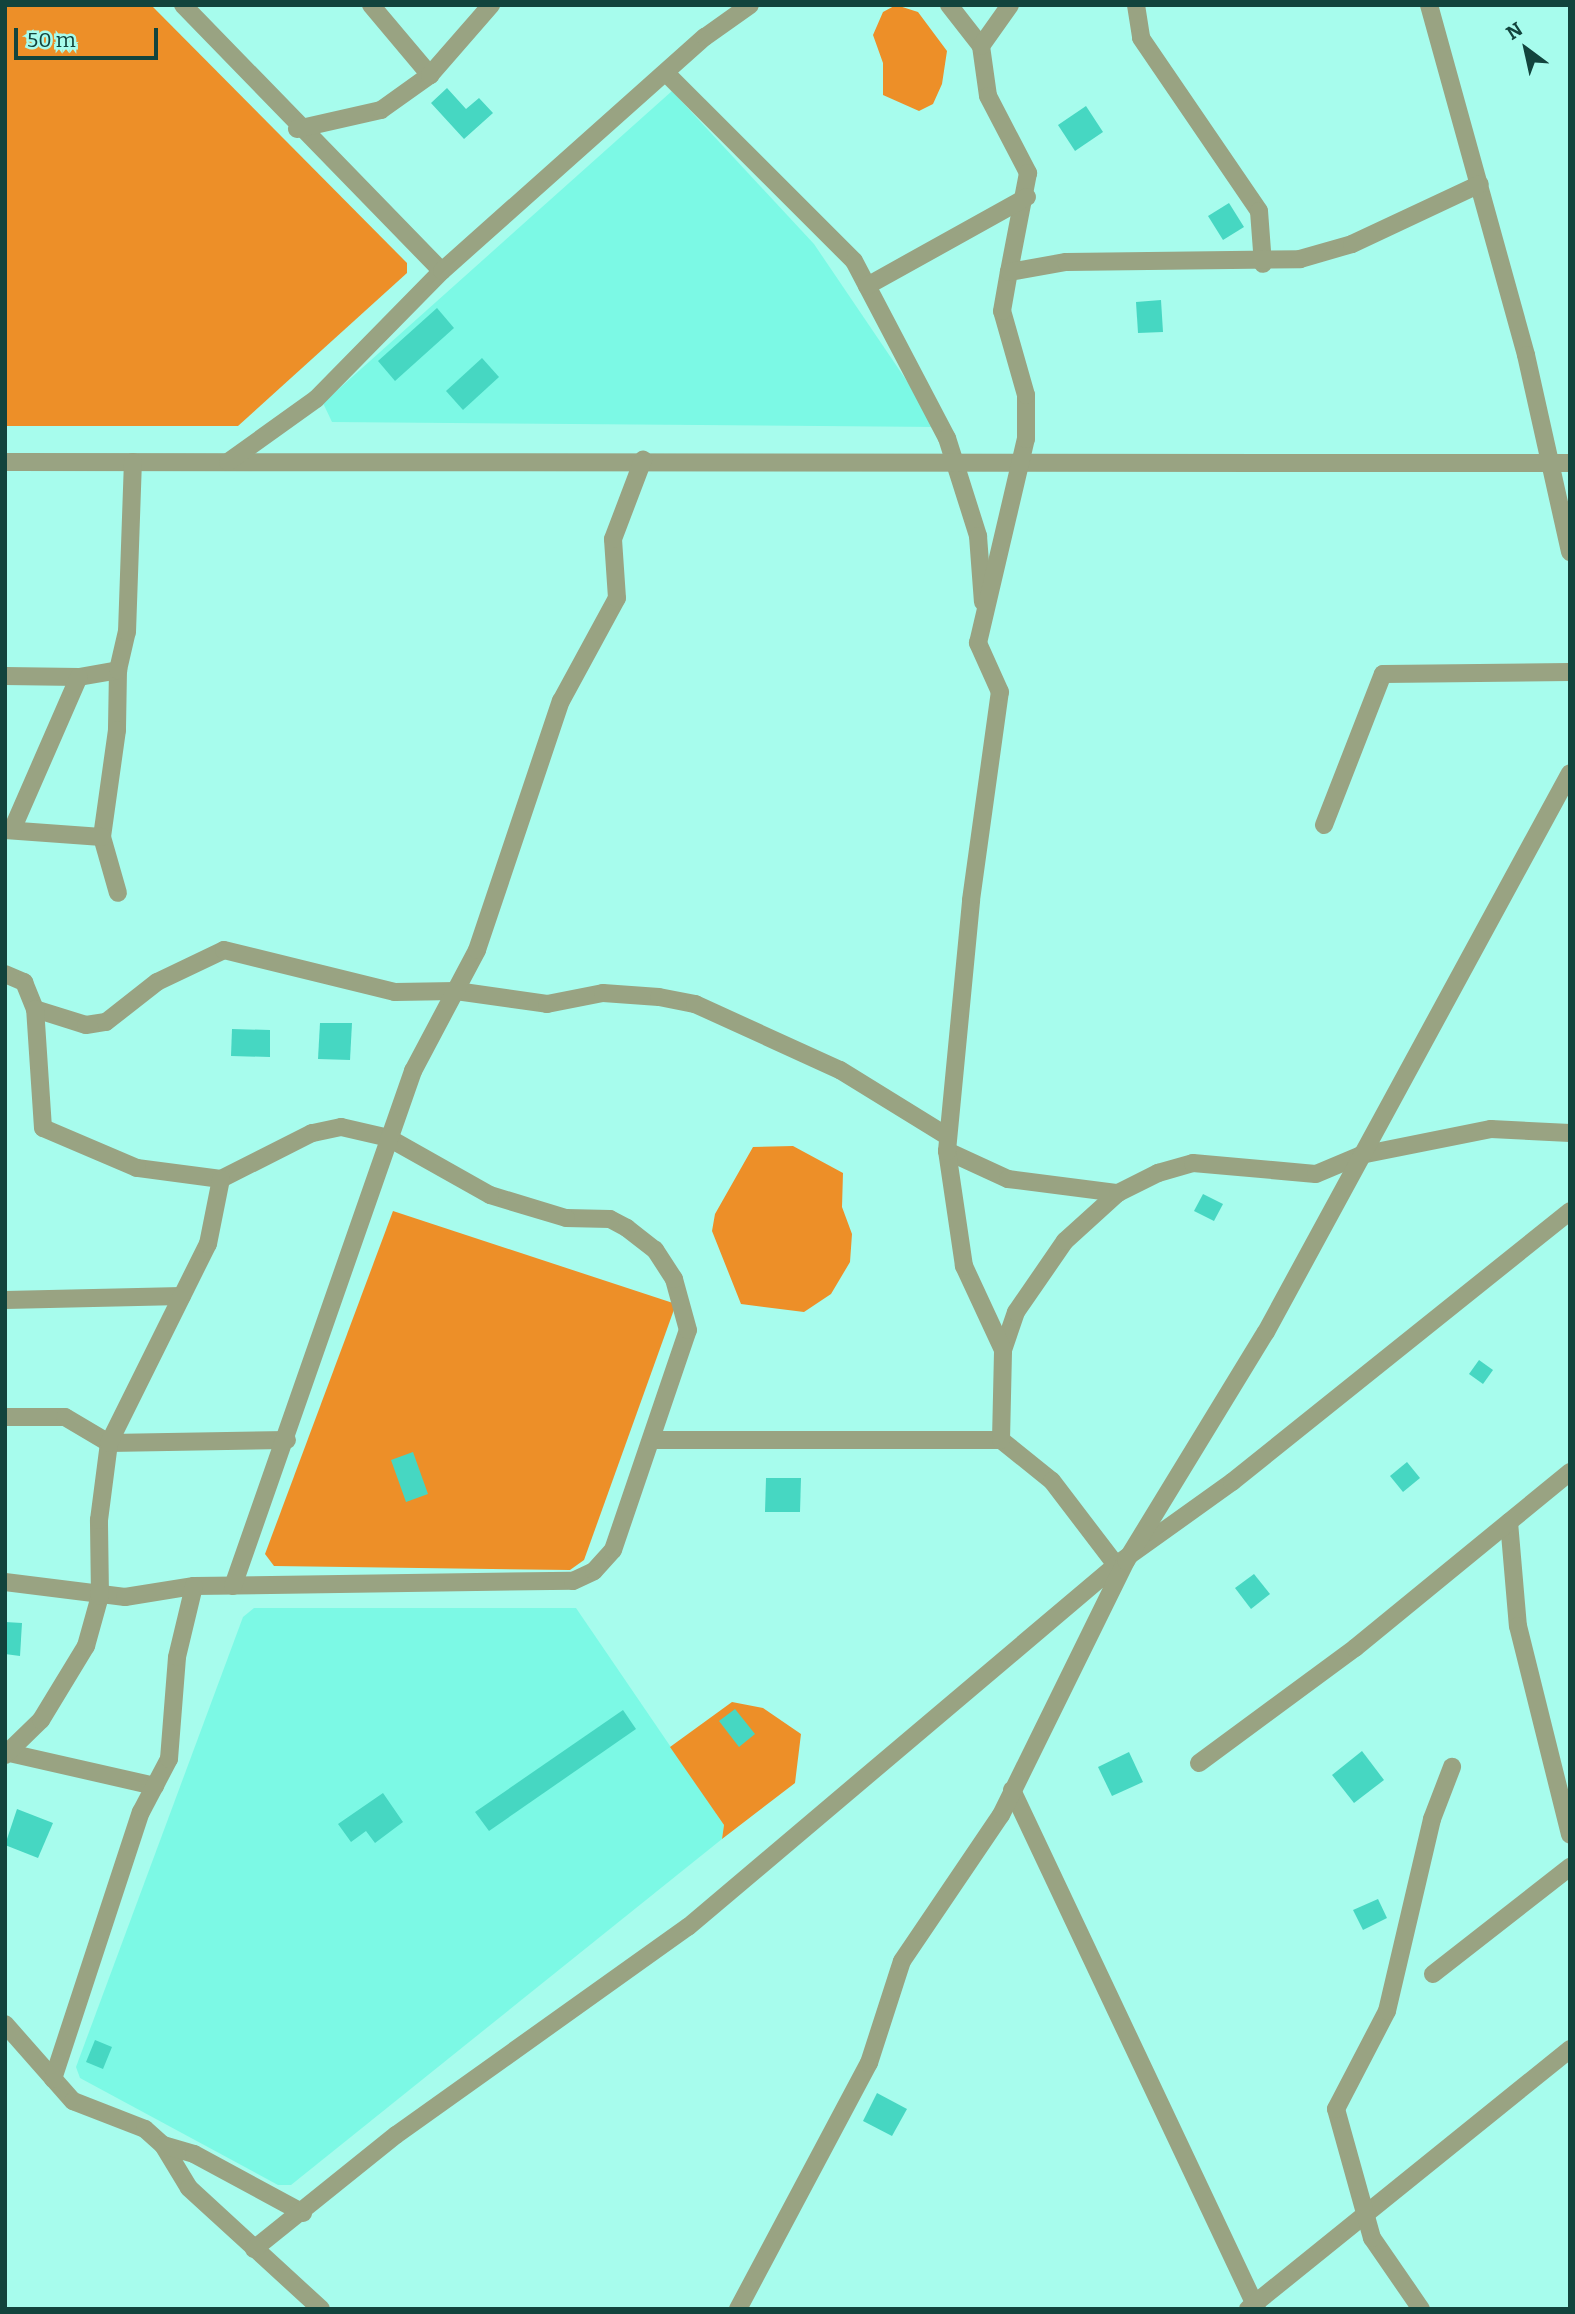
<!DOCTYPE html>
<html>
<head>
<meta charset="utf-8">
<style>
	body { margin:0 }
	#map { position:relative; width:1575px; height:2314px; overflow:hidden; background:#a7fced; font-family:Bitter,serif }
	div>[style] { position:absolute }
	.built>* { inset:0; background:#7cf9e5 }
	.forest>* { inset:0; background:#ed8f28 }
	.building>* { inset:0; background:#46d7c2 }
	.minor>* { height:18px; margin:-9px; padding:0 9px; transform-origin:9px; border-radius:9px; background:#99a382 }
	span { translate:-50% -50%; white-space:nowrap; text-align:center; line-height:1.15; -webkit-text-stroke:5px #a7fced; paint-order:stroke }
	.frame { position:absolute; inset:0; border:7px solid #12443d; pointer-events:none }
	.north { position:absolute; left:1491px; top:14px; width:70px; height:70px; -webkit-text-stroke:5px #a7fced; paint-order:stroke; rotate:327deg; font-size:19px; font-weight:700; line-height:28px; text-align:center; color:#12443d }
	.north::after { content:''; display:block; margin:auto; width:24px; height:32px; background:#12443d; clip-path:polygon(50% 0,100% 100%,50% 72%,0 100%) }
	.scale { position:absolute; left:14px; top:28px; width:144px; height:32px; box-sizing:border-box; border:4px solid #12443d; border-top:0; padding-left:9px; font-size:21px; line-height:24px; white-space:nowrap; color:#12443d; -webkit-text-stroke:5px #a7fced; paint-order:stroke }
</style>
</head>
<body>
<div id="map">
	<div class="built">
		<i style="clip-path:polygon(672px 91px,814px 244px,938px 427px,332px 422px,323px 403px)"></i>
		<i style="clip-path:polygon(254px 1608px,576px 1608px,724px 1825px,722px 1839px,291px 2185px,278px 2185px,80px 2078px,76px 2067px,243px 1617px)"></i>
	</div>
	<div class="forest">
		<i style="clip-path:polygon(5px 5px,151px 5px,407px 263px,407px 273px,238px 426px,5px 426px)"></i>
		<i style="clip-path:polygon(896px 5px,918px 12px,947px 51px,942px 84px,933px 104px,919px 111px,883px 95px,883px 63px,873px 35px,883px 12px)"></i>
		<i style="clip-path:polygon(793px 1146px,843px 1173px,842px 1207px,852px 1234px,850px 1262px,831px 1294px,804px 1312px,741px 1304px,712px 1231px,715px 1214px,753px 1147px)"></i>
		<i style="clip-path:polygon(393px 1211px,676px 1304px,584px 1560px,570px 1570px,274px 1566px,265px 1554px)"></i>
		<i style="clip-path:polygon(732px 1702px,763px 1708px,801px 1734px,795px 1783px,722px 1839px,724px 1825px,670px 1747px)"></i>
	</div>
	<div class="building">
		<i style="clip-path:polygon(447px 88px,466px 109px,479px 98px,493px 113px,464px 139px,431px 103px)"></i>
		<i style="clip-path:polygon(1086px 106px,1103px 132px,1075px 151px,1058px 125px)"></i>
		<i style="clip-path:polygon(1229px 203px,1244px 227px,1223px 240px,1208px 216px)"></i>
		<i style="clip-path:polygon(1161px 300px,1163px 332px,1138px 333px,1136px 302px)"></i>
		<i style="clip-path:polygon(437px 308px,454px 328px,395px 381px,378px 361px)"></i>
		<i style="clip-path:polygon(482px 358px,499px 377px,463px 410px,446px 391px)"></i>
		<i style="clip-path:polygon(320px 1023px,352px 1023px,350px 1060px,318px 1059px)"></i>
		<i style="clip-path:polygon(232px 1029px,270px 1030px,270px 1057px,231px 1056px)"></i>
		<i style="clip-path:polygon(1203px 1194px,1223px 1204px,1214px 1221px,1194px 1211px)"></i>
		<i style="clip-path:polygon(1479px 1360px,1493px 1370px,1483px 1384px,1469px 1374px)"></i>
		<i style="clip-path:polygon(413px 1452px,428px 1494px,406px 1502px,391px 1460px)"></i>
		<i style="clip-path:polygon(1407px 1462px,1420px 1478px,1403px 1492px,1390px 1476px)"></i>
		<i style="clip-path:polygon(766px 1478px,801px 1478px,800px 1512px,765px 1512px)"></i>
		<i style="clip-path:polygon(1254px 1574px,1270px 1594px,1251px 1609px,1235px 1588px)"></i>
		<i style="clip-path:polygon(5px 1622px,22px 1623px,20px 1656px,5px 1654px)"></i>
		<i style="clip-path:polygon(735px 1709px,755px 1734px,739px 1747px,719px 1721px)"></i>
		<i style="clip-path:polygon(623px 1710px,636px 1729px,489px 1831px,475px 1812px)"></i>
		<i style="clip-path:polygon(1362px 1751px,1384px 1780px,1354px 1803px,1332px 1775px)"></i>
		<i style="clip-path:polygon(1129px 1752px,1143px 1782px,1112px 1796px,1098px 1767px)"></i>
		<i style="clip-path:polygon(383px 1793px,403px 1822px,375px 1843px,366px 1831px,351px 1842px,338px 1824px)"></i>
		<i style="clip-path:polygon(17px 1809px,53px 1823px,38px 1858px,5px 1845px)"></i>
		<i style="clip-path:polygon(1378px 1899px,1387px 1918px,1363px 1930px,1353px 1910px)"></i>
		<i style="clip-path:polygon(95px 2040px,112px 2047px,103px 2069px,86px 2062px)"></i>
		<i style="clip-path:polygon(877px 2093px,907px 2109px,892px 2136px,863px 2121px)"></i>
	</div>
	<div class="minor">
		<i style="left:183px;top:5px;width:371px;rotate:45.8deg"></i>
		<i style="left:371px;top:5px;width:92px;rotate:49.9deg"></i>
		<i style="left:949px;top:5px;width:52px;rotate:52deg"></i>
		<i style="left:981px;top:46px;width:50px;rotate:82deg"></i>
		<i style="left:988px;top:96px;width:87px;rotate:62.5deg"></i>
		<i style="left:1028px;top:173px;width:101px;rotate:100.9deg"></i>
		<i style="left:1136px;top:5px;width:33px;rotate:81deg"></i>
		<i style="left:1141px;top:38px;width:209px;rotate:55.7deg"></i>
		<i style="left:1259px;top:211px;width:53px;rotate:85.7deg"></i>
		<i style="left:1429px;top:5px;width:363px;rotate:74.5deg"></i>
		<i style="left:1526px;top:355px;width:202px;rotate:77.4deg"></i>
		<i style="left:981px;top:46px;width:50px;rotate:-54.7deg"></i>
		<i style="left:667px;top:74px;width:264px;rotate:45deg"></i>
		<i style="left:854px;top:261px;width:200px;rotate:62.3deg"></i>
		<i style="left:947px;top:438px;width:103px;rotate:72.4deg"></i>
		<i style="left:978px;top:536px;width:66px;rotate:85.7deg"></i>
		<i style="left:297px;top:129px;width:86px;rotate:-12.7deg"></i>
		<i style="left:381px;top:110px;width:60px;rotate:-35.5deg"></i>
		<i style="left:430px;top:75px;width:93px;rotate:-48.9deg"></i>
		<i style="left:867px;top:286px;width:183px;rotate:-29.1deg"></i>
		<i style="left:5px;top:462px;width:1565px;rotate:0.04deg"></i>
		<i style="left:228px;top:462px;width:108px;rotate:-35.6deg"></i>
		<i style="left:316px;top:399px;width:180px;rotate:-45.5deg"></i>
		<i style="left:442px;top:271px;width:352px;rotate:-41.7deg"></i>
		<i style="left:705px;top:37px;width:55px;rotate:-35.4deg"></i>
		<i style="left:118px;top:670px;width:60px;rotate:91deg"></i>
		<i style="left:117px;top:730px;width:108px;rotate:98deg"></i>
		<i style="left:102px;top:837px;width:58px;rotate:74.1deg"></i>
		<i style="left:5px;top:676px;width:74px;rotate:0.8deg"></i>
		<i style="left:79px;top:677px;width:40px;rotate:-10deg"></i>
		<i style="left:118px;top:670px;width:39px;rotate:-77deg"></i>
		<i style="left:127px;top:632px;width:170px;rotate:-88deg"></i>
		<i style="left:1324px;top:825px;width:162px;rotate:-68.7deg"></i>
		<i style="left:1383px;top:674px;width:187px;rotate:-0.6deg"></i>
		<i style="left:5px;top:830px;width:97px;rotate:4.1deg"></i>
		<i style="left:12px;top:830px;width:167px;rotate:-66.4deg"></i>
		<i style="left:5px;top:974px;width:21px;rotate:23deg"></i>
		<i style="left:24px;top:982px;width:29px;rotate:68deg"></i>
		<i style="left:35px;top:1009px;width:53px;rotate:17.4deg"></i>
		<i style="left:86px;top:1025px;width:20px;rotate:-9deg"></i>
		<i style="left:106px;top:1022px;width:65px;rotate:-38.1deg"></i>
		<i style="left:157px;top:982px;width:74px;rotate:-25.5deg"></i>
		<i style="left:224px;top:950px;width:176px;rotate:13.8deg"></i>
		<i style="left:395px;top:992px;width:61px;rotate:-0.9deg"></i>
		<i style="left:456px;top:991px;width:92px;rotate:8.1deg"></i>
		<i style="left:547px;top:1004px;width:57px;rotate:-11.1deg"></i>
		<i style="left:603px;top:993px;width:56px;rotate:4.1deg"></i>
		<i style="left:659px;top:997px;width:37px;rotate:11deg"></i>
		<i style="left:695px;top:1004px;width:159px;rotate:24.5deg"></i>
		<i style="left:840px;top:1070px;width:126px;rotate:31.7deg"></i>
		<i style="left:947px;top:1151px;width:67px;rotate:24.7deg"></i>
		<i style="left:1008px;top:1179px;width:111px;rotate:7.3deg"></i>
		<i style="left:5px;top:1300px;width:177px;rotate:-1.3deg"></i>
		<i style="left:1003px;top:1350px;width:40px;rotate:-71.1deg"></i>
		<i style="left:1016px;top:1312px;width:86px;rotate:-55.4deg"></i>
		<i style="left:1065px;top:1241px;width:72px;rotate:-42.2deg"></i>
		<i style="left:1118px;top:1193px;width:45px;rotate:-26.6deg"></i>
		<i style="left:1158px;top:1173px;width:36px;rotate:-16deg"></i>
		<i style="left:1193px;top:1163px;width:123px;rotate:5.1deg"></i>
		<i style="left:1316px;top:1174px;width:49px;rotate:-22.9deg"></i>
		<i style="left:1361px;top:1155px;width:133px;rotate:-11.3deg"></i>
		<i style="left:1491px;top:1129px;width:79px;rotate:2.9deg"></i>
		<i style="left:5px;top:1417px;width:60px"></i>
		<i style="left:65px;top:1417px;width:51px;rotate:30.6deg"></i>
		<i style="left:109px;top:1443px;width:178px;rotate:-1deg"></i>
		<i style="left:652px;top:1440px;width:349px"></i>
		<i style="left:1001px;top:1440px;width:65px;rotate:38.8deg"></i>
		<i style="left:1052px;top:1481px;width:106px;rotate:52.7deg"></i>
		<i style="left:1116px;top:1565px;width:143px;rotate:-35.6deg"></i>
		<i style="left:1232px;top:1482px;width:433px;rotate:-38.7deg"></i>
		<i style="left:1001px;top:1440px;width:90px;rotate:-88.7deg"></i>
		<i style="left:1003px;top:1350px;width:93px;rotate:-114.9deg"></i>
		<i style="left:964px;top:1266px;width:116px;rotate:-98.4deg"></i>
		<i style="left:947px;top:1151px;width:252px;rotate:-84.5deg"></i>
		<i style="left:971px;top:900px;width:210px;rotate:-82.1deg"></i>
		<i style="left:1000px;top:692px;width:54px;rotate:-114.2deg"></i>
		<i style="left:978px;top:643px;width:210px;rotate:-76.8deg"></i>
		<i style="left:1026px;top:439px;width:44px;rotate:-90deg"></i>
		<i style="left:1026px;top:395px;width:87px;rotate:-105.9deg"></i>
		<i style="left:1002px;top:311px;width:40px;rotate:-80deg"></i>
		<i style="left:1009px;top:272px;width:58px;rotate:-10deg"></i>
		<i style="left:1066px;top:262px;width:234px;rotate:-0.7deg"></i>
		<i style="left:1300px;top:259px;width:54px;rotate:-16.1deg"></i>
		<i style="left:1352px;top:244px;width:141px;rotate:-25.1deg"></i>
		<i style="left:1509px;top:1522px;width:104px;rotate:85.1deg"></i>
		<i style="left:1518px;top:1626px;width:215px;rotate:76deg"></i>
		<i style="left:5px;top:1582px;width:121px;rotate:7.1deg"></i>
		<i style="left:125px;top:1597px;width:70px;rotate:-9.1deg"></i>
		<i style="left:194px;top:1586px;width:379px;rotate:-0.8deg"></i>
		<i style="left:573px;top:1581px;width:23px;rotate:-25deg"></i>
		<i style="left:594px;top:1571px;width:28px;rotate:-48deg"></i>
		<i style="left:613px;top:1550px;width:232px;rotate:-71.2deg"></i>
		<i style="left:688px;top:1330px;width:53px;rotate:-105.4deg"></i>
		<i style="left:674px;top:1279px;width:35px;rotate:-123deg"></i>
		<i style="left:655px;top:1250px;width:36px;rotate:-142deg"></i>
		<i style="left:627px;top:1228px;width:19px;rotate:-152deg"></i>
		<i style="left:610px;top:1219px;width:44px;rotate:-178.7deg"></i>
		<i style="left:566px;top:1218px;width:79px;rotate:-163.2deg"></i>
		<i style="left:490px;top:1195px;width:116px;rotate:-150.6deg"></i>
		<i style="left:389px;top:1138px;width:49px;rotate:-167.1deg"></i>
		<i style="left:341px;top:1127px;width:30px;rotate:168deg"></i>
		<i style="left:312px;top:1133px;width:102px;rotate:153.2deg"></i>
		<i style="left:221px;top:1179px;width:85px;rotate:-172.5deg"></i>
		<i style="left:137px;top:1168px;width:102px;rotate:-156.9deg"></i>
		<i style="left:43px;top:1128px;width:119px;rotate:-93.8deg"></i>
		<i style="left:233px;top:1586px;width:546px;rotate:-70.73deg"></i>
		<i style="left:413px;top:1071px;width:137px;rotate:-62.1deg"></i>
		<i style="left:477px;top:950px;width:263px;rotate:-71.4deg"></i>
		<i style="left:561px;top:701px;width:117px;rotate:-61.5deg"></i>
		<i style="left:617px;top:598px;width:59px;rotate:-93.9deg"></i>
		<i style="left:613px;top:539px;width:85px;rotate:-69.2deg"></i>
		<i style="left:5px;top:1752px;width:154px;rotate:12.8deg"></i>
		<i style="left:5px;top:1755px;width:50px;rotate:-44.2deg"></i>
		<i style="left:41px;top:1720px;width:87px;rotate:-58.7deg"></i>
		<i style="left:86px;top:1646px;width:52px;rotate:-74.4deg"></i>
		<i style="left:100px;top:1596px;width:76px;rotate:-90.8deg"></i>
		<i style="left:99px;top:1520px;width:78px;rotate:-82.6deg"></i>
		<i style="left:109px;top:1443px;width:222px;rotate:-63.6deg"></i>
		<i style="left:208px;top:1244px;width:66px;rotate:-78.7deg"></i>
		<i style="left:1199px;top:1763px;width:194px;rotate:-36.4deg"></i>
		<i style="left:1355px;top:1648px;width:278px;rotate:-39.3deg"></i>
		<i style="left:1012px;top:1790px;width:574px;rotate:64.73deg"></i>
		<i style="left:1433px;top:1974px;width:174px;rotate:-38deg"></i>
		<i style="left:5px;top:2024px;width:103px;rotate:48.6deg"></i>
		<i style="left:73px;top:2101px;width:77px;rotate:21.3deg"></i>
		<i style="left:145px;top:2129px;width:24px;rotate:42deg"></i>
		<i style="left:163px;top:2145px;width:50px;rotate:58.8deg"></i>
		<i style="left:189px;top:2188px;width:179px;rotate:42.5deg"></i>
		<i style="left:53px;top:2079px;width:281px;rotate:-71.8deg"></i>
		<i style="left:141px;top:1812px;width:60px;rotate:-62.2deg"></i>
		<i style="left:169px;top:1759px;width:102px;rotate:-85.5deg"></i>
		<i style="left:177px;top:1657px;width:73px;rotate:-76.5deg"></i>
		<i style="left:163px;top:2145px;width:32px;rotate:16deg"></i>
		<i style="left:194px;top:2154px;width:124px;rotate:28.4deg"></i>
		<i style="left:254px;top:2249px;width:182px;rotate:-38.8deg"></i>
		<i style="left:396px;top:2135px;width:359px;rotate:-35.5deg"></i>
		<i style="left:688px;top:1927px;width:561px;rotate:-40.22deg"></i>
		<i style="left:738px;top:2309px;width:279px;rotate:-62deg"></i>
		<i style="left:869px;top:2063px;width:107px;rotate:-72.1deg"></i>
		<i style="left:902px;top:1961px;width:176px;rotate:-55.9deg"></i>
		<i style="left:1001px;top:1815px;width:283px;rotate:-63.8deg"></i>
		<i style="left:1126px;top:1561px;width:268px;rotate:-58.6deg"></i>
		<i style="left:1266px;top:1332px;width:636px;rotate:-61.46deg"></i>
		<i style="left:1248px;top:2309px;width:414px;rotate:-38.9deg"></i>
		<i style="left:1421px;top:2309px;width:86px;rotate:-124.6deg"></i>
		<i style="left:1372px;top:2238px;width:134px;rotate:-105.6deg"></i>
		<i style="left:1336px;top:2109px;width:110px;rotate:-62.5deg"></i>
		<i style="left:1387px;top:2011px;width:197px;rotate:-76.8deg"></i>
		<i style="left:1432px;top:1819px;width:56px;rotate:-69deg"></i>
	</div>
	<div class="frame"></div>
	<div class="north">N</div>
	<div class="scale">50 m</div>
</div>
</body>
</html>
